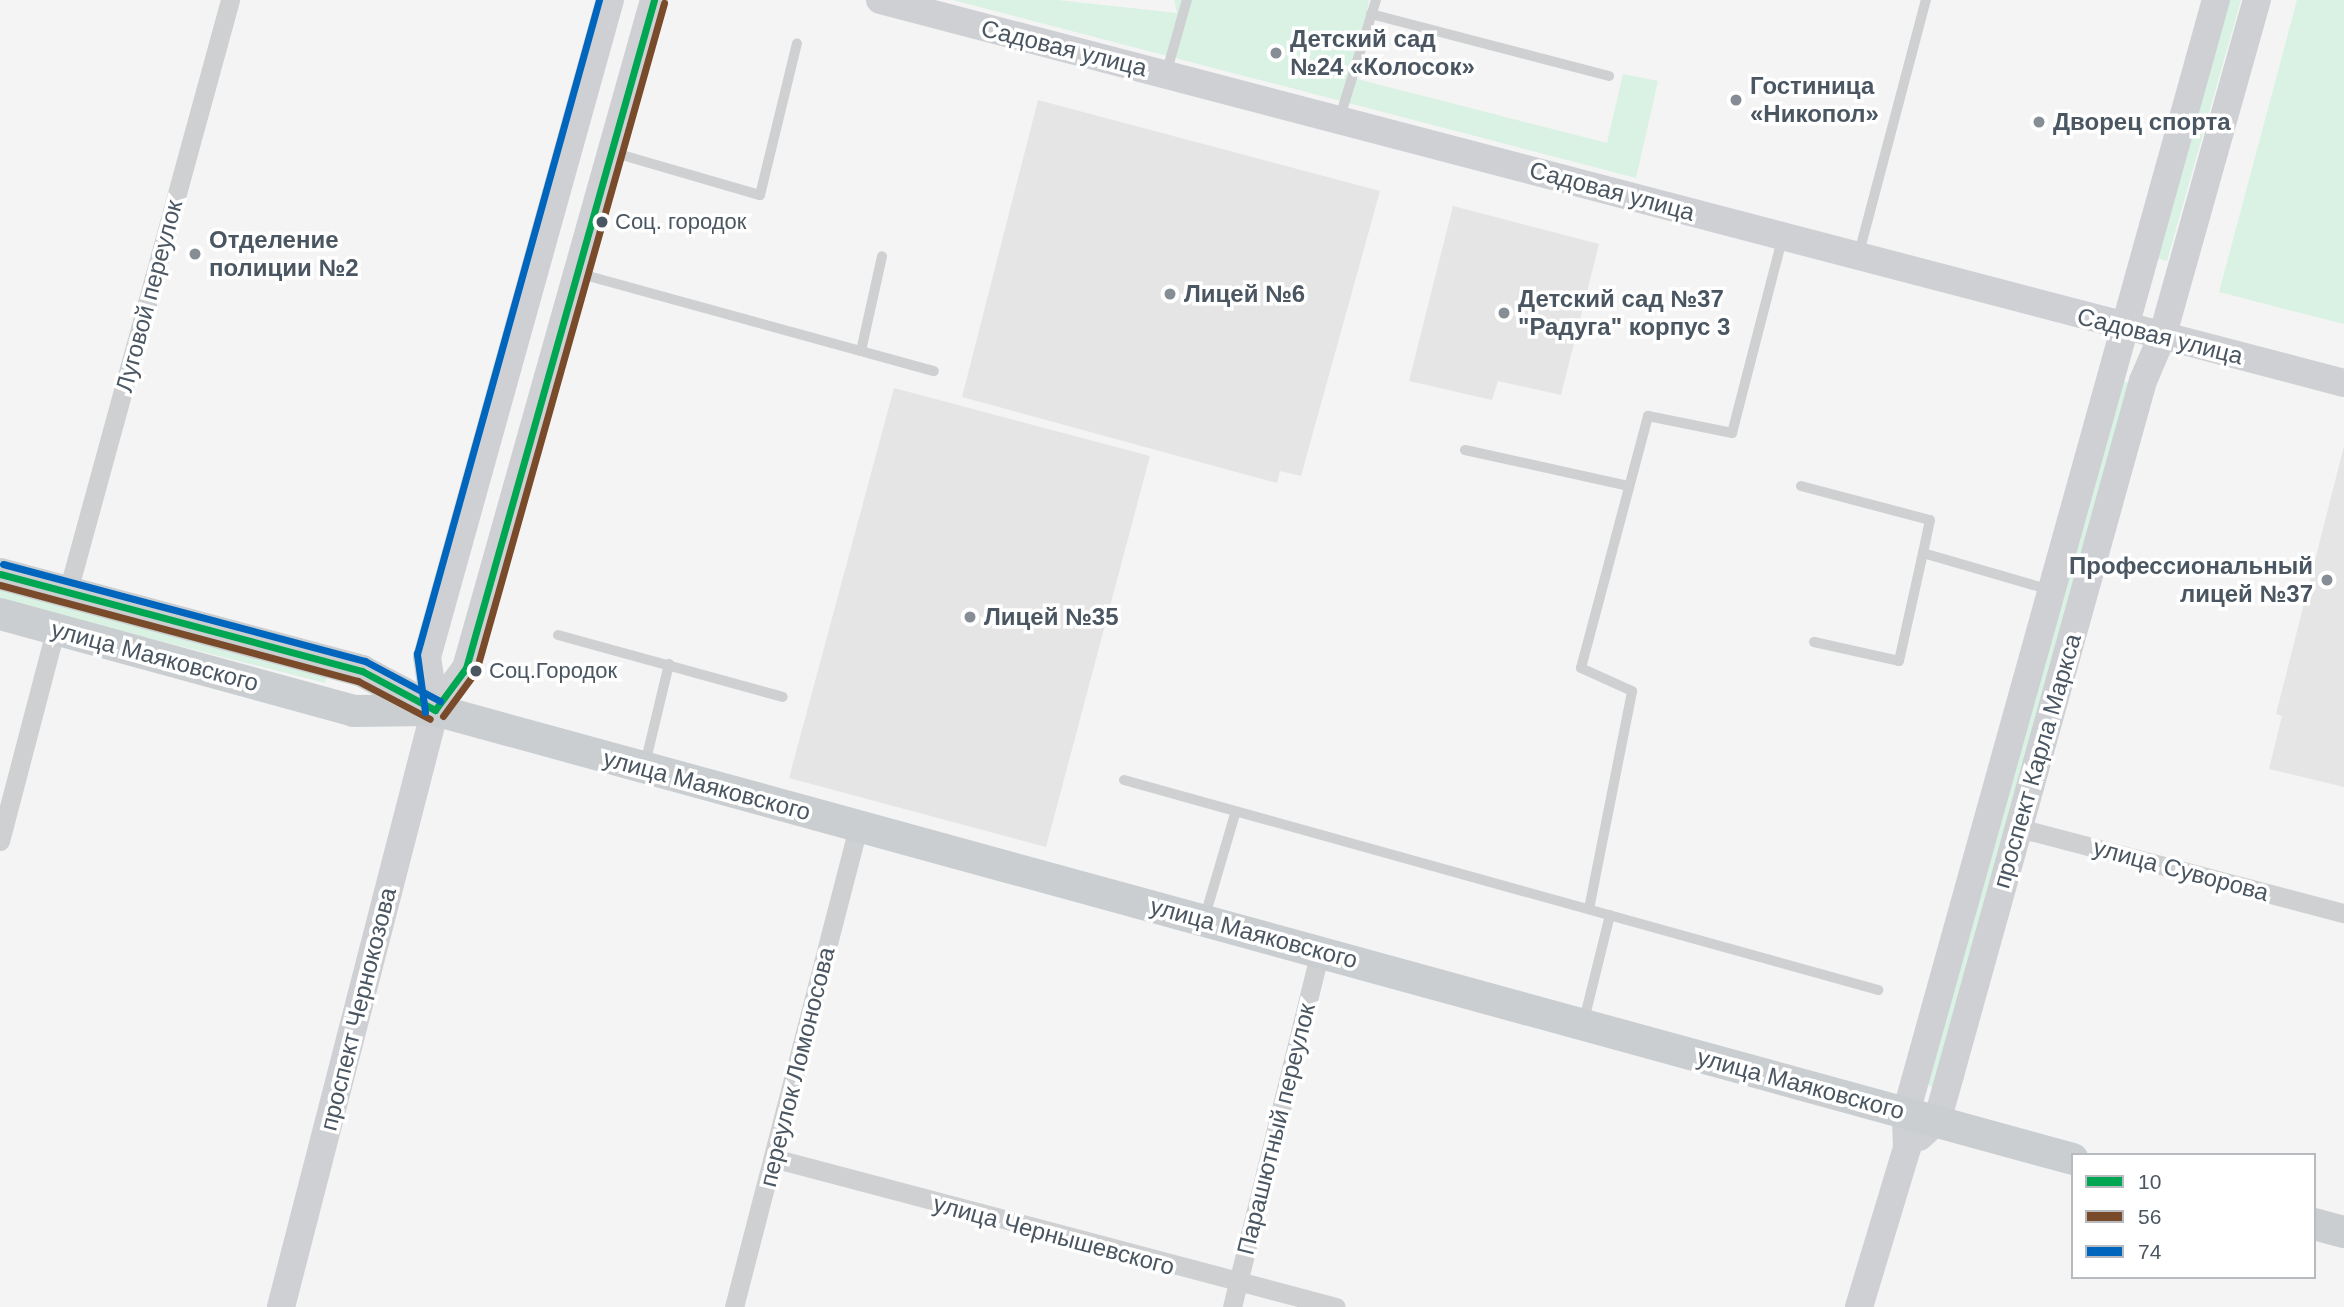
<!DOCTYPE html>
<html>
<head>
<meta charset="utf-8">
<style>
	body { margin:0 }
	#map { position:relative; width:2344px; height:1307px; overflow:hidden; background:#f4f4f4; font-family:Helvetica,sans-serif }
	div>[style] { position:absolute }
	.education>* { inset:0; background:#e6e5e6 }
	.green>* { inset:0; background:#d9f2e3 }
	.lane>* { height:10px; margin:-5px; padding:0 5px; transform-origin:5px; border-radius:5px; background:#ced0d2 }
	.street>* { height:19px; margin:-9.5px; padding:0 9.5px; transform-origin:9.5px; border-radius:9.5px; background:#ced0d2 }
	.secondary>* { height:28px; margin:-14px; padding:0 14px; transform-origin:14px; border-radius:14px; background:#ced0d4 }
	.primary>* { height:32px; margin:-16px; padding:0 16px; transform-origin:16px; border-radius:16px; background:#caced1 }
	.bus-1>* { height:7px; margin:-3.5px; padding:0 3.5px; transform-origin:3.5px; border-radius:3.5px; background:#00a651 }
	.bus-2>* { height:7px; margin:-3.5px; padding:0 3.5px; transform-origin:3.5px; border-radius:3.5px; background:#7a4b2a }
	.bus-3>* { height:7px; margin:-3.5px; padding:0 3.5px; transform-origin:3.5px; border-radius:3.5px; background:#0065bd }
	.dots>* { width:19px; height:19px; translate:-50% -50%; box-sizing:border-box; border:4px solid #fff; border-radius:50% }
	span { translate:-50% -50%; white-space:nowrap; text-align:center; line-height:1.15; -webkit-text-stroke:7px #fff; paint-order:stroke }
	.bus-label { font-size:22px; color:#4a5661 }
	.left { translate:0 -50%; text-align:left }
	.poi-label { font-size:24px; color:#4a5661; font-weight:700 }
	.right { translate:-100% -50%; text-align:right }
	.street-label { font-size:24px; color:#4a5661 }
	.legend { position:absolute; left:2071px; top:1153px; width:245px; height:126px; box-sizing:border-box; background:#fff; border:2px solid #b7bbc0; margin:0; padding:9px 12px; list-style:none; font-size:21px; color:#4a5661 }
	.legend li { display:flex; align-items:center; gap:14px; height:35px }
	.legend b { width:35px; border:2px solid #b7bbc0 }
</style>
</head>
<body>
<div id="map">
	<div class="education">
		<i style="clip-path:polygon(1038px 100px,1380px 191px,1301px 476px,1280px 471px,1277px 483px,962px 397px)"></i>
		<i style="clip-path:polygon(1453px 206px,1599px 244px,1561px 395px,1498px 381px,1492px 400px,1409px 381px)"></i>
		<i style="clip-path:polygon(894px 388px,1150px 456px,1046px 847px,789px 778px)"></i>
		<i style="clip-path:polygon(2344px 446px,2344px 787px,2269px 769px,2282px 716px,2276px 714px)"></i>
	</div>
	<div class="green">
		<i style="clip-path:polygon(953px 0,1057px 0,1177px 13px,1174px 0,1369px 0,1357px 79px,1607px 143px,1623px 74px,1658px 81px,1636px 178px)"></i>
		<i style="clip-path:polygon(2229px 0,2241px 0,2167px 261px,2156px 258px)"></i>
		<i style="clip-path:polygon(2297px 0,2344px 0,2344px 324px,2219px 292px)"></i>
		<i style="clip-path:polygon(2123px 381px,2130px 383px,1936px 1088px,1928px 1085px)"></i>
		<i style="clip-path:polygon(0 587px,327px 676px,325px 683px,0 600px)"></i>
	</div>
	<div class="lane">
		<i style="left:1371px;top:14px;width:246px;rotate:14.6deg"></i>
		<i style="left:1166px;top:74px;width:77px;rotate:-74.2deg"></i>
		<i style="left:1340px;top:117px;width:122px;rotate:-72.9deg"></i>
		<i style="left:615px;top:153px;width:151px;rotate:16.2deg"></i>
		<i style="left:760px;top:195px;width:156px;rotate:-76.3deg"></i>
		<i style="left:1859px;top:253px;width:262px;rotate:-75.2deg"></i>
		<i style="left:581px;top:274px;width:366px;rotate:15.4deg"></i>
		<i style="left:861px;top:351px;width:97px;rotate:-77.5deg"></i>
		<i style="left:1465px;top:450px;width:168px;rotate:12.4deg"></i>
		<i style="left:1801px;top:486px;width:133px;rotate:14.8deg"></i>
		<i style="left:1930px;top:520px;width:34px;rotate:102deg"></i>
		<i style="left:1923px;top:553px;width:132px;rotate:16.2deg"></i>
		<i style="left:558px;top:635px;width:233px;rotate:15.4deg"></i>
		<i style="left:1814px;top:642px;width:87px;rotate:12.6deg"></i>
		<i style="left:1899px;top:661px;width:111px;rotate:-77.5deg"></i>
		<i style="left:645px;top:764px;width:103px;rotate:-76.5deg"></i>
		<i style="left:1124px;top:780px;width:783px;rotate:15.56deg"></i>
		<i style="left:1589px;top:909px;width:222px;rotate:-78.8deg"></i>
		<i style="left:1632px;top:691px;width:56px;rotate:-155.7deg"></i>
		<i style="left:1581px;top:668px;width:261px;rotate:-75.1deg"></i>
		<i style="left:1648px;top:416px;width:86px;rotate:11.4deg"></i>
		<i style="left:1732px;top:433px;width:200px;rotate:-75.5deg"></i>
		<i style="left:1205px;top:916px;width:109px;rotate:-73.6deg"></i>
		<i style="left:1584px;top:1020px;width:108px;rotate:-76.1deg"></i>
	</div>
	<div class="street">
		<i style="left:68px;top:591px;width:613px;rotate:-74.67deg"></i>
		<i style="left:2019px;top:828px;width:336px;rotate:14.7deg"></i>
		<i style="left:0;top:841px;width:220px;rotate:-75.3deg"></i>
		<i style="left:773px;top:1158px;width:582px;rotate:14.82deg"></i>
		<i style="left:734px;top:1307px;width:497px;rotate:-75.5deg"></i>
		<i style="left:1232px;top:1307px;width:367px;rotate:-76.1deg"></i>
	</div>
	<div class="secondary">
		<i style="left:880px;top:0;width:1513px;rotate:14.66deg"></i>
		<i style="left:435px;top:710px;width:54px;rotate:-98.6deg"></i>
		<i style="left:427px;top:657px;width:682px;rotate:-74.44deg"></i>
		<i style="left:1919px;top:1137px;width:24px;rotate:-42deg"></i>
		<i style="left:1937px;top:1121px;width:48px;rotate:-74.2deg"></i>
		<i style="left:1950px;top:1075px;width:720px;rotate:-74.46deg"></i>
		<i style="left:2143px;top:381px;width:51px;rotate:-66.9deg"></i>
		<i style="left:2163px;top:334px;width:347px;rotate:-74.3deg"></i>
		<i style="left:281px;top:1307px;width:617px;rotate:-75.54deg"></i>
		<i style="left:435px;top:710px;width:52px;rotate:-53.6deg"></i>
		<i style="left:466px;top:668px;width:694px;rotate:-74.28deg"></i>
		<i style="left:1859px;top:1307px;width:166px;rotate:-73.2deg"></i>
		<i style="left:1907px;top:1148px;width:35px;rotate:-92deg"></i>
		<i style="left:1906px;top:1113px;width:1155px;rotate:-74.44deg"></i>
	</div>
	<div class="primary">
		<i style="left:0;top:574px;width:375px;rotate:15deg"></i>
		<i style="left:362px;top:671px;width:83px;rotate:28.1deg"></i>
		<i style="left:435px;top:710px;width:1698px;rotate:15.33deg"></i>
		<i style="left:0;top:614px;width:367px;rotate:15.3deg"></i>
		<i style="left:354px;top:711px;width:76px;rotate:-0.8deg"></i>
		<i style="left:2314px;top:1224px;width:31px;rotate:15deg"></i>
	</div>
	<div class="bus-1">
		<i style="left:0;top:574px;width:375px;rotate:15deg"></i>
		<i style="left:362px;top:671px;width:83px;rotate:28.1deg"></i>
		<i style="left:435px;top:710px;width:52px;rotate:-53.6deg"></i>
		<i style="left:466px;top:668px;width:694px;rotate:-74.28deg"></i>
	</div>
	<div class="bus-2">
		<i style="left:0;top:585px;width:371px;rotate:15deg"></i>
		<i style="left:358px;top:681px;width:81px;rotate:27.8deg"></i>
		<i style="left:443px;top:716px;width:56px;rotate:-53.7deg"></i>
		<i style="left:476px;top:671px;width:694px;rotate:-74.28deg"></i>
	</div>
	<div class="bus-3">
		<i style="left:3px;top:564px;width:375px;rotate:15deg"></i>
		<i style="left:365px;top:661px;width:85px;rotate:28.1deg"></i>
		<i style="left:425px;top:712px;width:59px;rotate:-97.9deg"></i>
		<i style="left:417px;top:654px;width:679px;rotate:-74.45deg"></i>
	</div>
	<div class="dots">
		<i style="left:1276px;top:53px;background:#868d94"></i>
		<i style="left:1736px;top:100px;background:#868d94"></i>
		<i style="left:2039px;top:122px;background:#868d94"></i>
		<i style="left:602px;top:222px;background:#4a5661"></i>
		<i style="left:195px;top:254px;background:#868d94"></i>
		<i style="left:1170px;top:294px;background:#868d94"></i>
		<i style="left:1504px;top:313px;background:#868d94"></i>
		<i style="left:2327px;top:580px;background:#868d94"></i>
		<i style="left:970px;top:617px;background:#868d94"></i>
		<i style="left:476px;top:671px;background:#4a5661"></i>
	</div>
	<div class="bus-label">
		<span class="left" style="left:615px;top:222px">Соц. городок</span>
		<span class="left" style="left:489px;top:671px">Соц.Городок</span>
	</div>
	<div class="poi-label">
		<span class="left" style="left:1290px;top:53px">Детский сад<br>№24 «Колосок»</span>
		<span class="left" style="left:1750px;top:100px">Гостиница<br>«Никопол»</span>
		<span class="left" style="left:2053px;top:122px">Дворец спорта</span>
		<span class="left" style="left:209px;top:254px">Отделение<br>полиции №2</span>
		<span class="left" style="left:1184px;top:294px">Лицей №6</span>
		<span class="left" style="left:1518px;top:313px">Детский сад №37<br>"Радуга" корпус 3</span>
		<span class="right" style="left:2313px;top:580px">Профессиональный<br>лицей №37</span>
		<span class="left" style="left:984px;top:617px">Лицей №35</span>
	</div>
	<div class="street-label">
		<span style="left:1064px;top:48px;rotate:14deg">Садовая улица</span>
		<span style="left:1612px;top:191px;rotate:15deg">Садовая улица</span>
		<span style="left:149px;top:296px;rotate:-75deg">Луговой переулок</span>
		<span style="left:2160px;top:336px;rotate:14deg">Садовая улица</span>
		<span style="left:155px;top:656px;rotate:15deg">улица Маяковского</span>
		<span style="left:2037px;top:761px;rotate:-74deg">проспект Карла Маркса</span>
		<span style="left:707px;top:785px;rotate:15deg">улица Маяковского</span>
		<span style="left:2181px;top:870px;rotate:15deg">улица Суворова</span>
		<span style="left:1254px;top:933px;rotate:15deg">улица Маяковского</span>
		<span style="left:358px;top:1009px;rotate:-76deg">проспект Чернокозова</span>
		<span style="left:797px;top:1067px;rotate:-76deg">переулок Ломоносова</span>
		<span style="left:1801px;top:1084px;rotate:15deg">улица Маяковского</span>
		<span style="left:1276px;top:1129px;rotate:-76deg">Парашютный переулок</span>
		<span style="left:1054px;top:1235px;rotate:15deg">улица Чернышевского</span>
	</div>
	<ul class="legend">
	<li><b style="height:9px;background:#00a651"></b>10</li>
	<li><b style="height:9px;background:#7a4b2a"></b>56</li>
	<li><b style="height:9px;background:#0065bd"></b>74</li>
	</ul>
</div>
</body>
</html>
